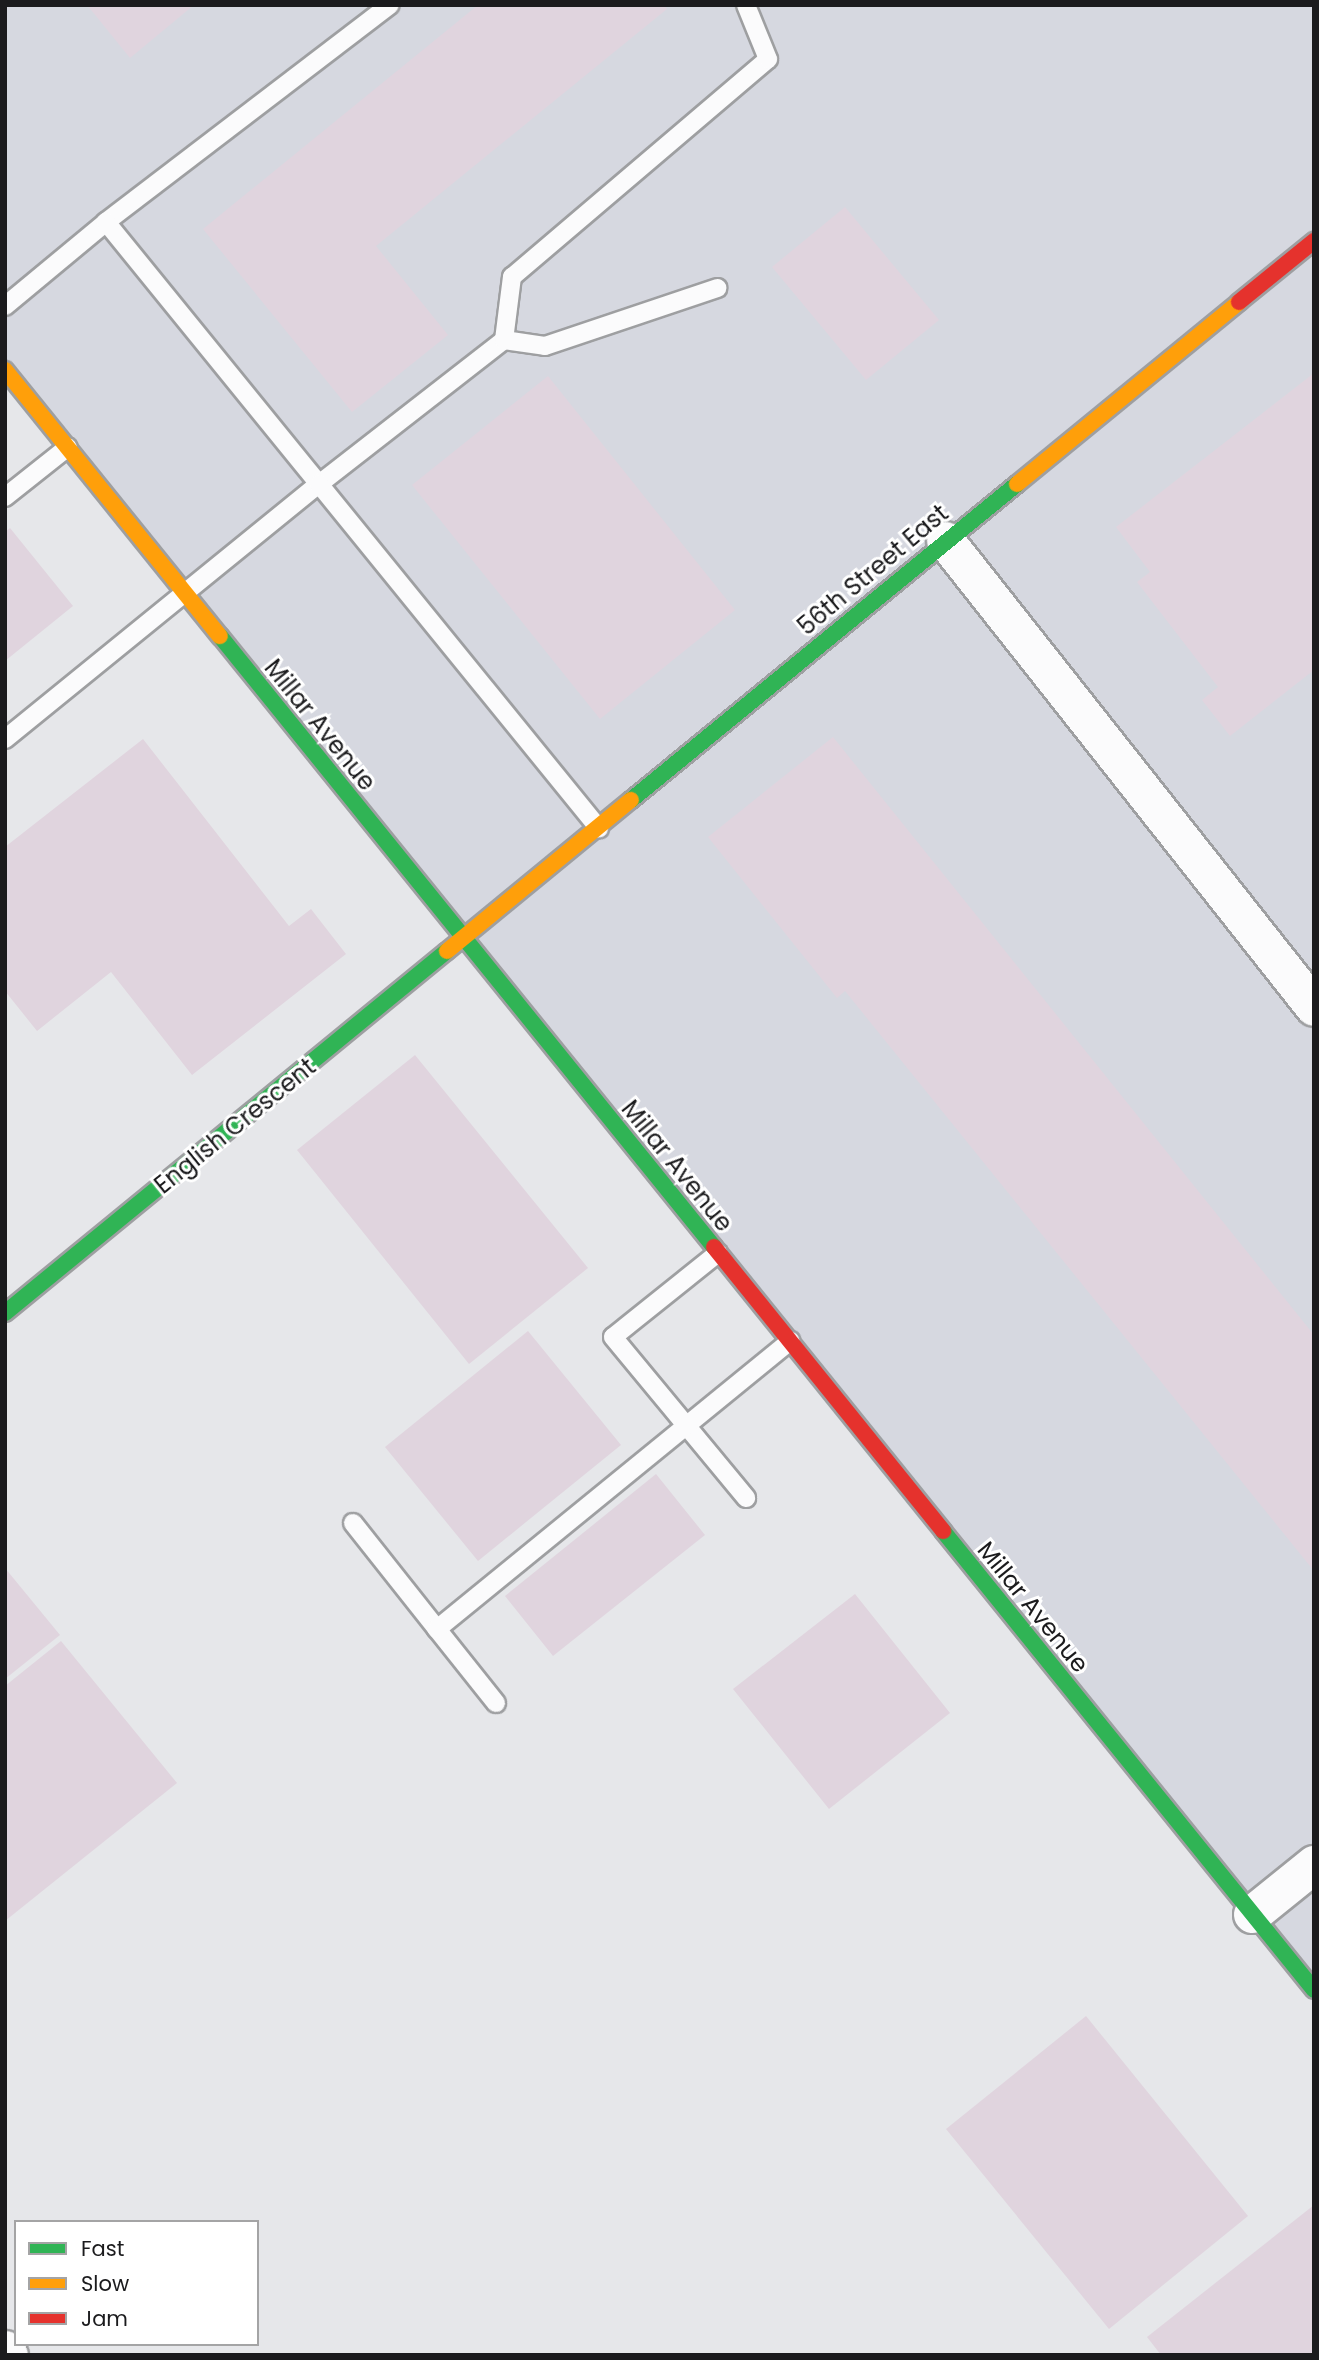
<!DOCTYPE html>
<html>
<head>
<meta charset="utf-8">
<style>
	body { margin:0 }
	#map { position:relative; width:1319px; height:2360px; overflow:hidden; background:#e6e7ea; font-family:Poppins,sans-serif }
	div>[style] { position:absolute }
	.built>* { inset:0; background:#d6d8e0 }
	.building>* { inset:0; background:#e0d4de }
	.roads { filter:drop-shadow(2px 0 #9e9fa1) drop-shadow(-2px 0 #9e9fa1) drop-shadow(0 2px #9e9fa1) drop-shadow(0 -2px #9e9fa1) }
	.lane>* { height:18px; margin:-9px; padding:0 9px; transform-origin:9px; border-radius:9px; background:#fbfbfc }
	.street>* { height:37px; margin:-18.5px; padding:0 18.5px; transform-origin:18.5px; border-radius:18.5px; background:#fbfbfc }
	.fast>* { height:16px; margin:-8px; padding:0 8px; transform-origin:8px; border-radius:8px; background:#30b455 }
	.slow>* { height:16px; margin:-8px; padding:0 8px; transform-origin:8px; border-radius:8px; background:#ff9f0a }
	.jam>* { height:16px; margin:-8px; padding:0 8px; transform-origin:8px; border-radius:8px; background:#e5322d }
	span { translate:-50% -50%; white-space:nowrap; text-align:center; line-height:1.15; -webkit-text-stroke:6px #fff; paint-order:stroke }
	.street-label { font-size:24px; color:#1b1b1d }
	.frame { position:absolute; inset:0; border:7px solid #1b1b1d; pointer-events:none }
	.legend { position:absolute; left:14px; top:2220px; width:245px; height:126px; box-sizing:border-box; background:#fff; border:2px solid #a4a4a5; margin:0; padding:9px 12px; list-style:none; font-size:21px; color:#1b1b1d }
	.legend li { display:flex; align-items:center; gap:14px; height:35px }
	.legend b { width:35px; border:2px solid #a4a4a5 }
</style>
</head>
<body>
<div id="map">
	<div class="built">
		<i style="clip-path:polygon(5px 5px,1314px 5px,1314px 1990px,5px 370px)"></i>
	</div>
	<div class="building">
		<i style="clip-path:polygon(87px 5px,194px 5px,130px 58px)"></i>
		<i style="clip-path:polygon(478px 5px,664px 5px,667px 9px,376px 246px,448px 335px,352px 412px,203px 229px)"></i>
		<i style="clip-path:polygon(845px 207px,939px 320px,866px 380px,772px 267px)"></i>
		<i style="clip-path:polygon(1314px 373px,1314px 670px,1230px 736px,1202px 700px,1218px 687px,1137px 582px,1150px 572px,1116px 527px)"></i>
		<i style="clip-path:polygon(548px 376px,735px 610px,600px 719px,412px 485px)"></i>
		<i style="clip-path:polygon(10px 528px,73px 606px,5px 661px,5px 532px)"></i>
		<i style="clip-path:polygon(833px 737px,1314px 1335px,1314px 1571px,845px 991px,837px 998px,708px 837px)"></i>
		<i style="clip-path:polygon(143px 739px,289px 926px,311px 909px,346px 954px,192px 1075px,111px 972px,37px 1031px,5px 991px,5px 847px)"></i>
		<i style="clip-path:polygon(415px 1055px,588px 1268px,469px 1364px,297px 1150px)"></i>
		<i style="clip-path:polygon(528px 1331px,621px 1445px,478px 1561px,385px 1447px)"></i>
		<i style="clip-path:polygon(656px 1474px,705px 1535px,553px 1656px,505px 1596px)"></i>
		<i style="clip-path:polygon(5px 1568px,60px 1635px,5px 1679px)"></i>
		<i style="clip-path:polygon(855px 1594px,950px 1713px,829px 1809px,733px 1689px)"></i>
		<i style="clip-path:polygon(61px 1641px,177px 1783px,5px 1921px,5px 1686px)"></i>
		<i style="clip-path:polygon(1086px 2016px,1248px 2216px,1109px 2329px,946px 2129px)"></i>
		<i style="clip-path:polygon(1314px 2205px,1314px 2355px,1161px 2355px,1147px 2337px)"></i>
	</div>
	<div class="roads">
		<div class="lane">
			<i style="left:106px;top:222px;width:357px;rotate:-37.4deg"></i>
			<i style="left:5px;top:306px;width:131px;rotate:-39.7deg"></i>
			<i style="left:106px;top:222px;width:338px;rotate:50.9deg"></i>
			<i style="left:319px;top:484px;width:234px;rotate:-37.9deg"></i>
			<i style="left:504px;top:340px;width:64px;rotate:-82.8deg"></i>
			<i style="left:512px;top:277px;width:336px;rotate:-40.4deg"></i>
			<i style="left:768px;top:59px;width:58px;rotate:-112.2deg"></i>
			<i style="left:504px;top:340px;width:41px;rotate:8.3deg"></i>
			<i style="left:545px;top:346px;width:182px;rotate:-18.6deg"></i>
			<i style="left:5px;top:497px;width:80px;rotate:-38.4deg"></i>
			<i style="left:5px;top:739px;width:405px;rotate:-39.1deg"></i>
			<i style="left:319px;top:484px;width:444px;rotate:50.9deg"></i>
			<i style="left:718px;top:1253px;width:134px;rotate:141.3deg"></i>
			<i style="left:613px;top:1337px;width:209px;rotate:50.4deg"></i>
			<i style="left:353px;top:1523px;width:135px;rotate:51.6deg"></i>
			<i style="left:496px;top:1703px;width:95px;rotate:-128.6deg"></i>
			<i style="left:437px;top:1629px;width:456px;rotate:-39.2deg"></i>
		</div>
		<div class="street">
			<i style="left:945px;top:540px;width:595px;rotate:51.69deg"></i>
			<i style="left:1252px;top:1914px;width:80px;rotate:-38.9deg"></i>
			<i style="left:5px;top:2349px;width:7px;rotate:56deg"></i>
		</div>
		<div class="fast">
			<i style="left:220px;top:636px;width:786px;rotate:51.04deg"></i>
			<i style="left:631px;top:800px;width:499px;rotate:-39.3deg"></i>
			<i style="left:5px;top:1313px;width:571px;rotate:-39.32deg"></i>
			<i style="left:943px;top:1531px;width:590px;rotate:51.05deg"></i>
		</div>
		<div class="slow">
			<i style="left:5px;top:370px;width:342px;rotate:51.1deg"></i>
			<i style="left:1017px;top:484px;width:287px;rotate:-39.3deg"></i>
			<i style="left:447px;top:951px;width:238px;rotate:-39.4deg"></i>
		</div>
		<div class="jam">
			<i style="left:1239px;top:302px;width:97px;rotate:-39.1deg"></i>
			<i style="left:714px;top:1247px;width:365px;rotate:51.1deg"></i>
		</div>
	</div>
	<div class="street-label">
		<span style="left:873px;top:570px;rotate:-40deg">56th Street East</span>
		<span style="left:320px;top:725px;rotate:51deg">Millar Avenue</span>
		<span style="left:235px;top:1126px;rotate:-39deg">English Crescent</span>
		<span style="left:677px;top:1166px;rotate:51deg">Millar Avenue</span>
		<span style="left:1033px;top:1607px;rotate:51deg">Millar Avenue</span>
	</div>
	<div class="frame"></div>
	<ul class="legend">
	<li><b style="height:9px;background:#30b455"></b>Fast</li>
	<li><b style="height:9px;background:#ff9f0a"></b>Slow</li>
	<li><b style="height:9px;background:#e5322d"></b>Jam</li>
	</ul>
</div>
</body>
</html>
